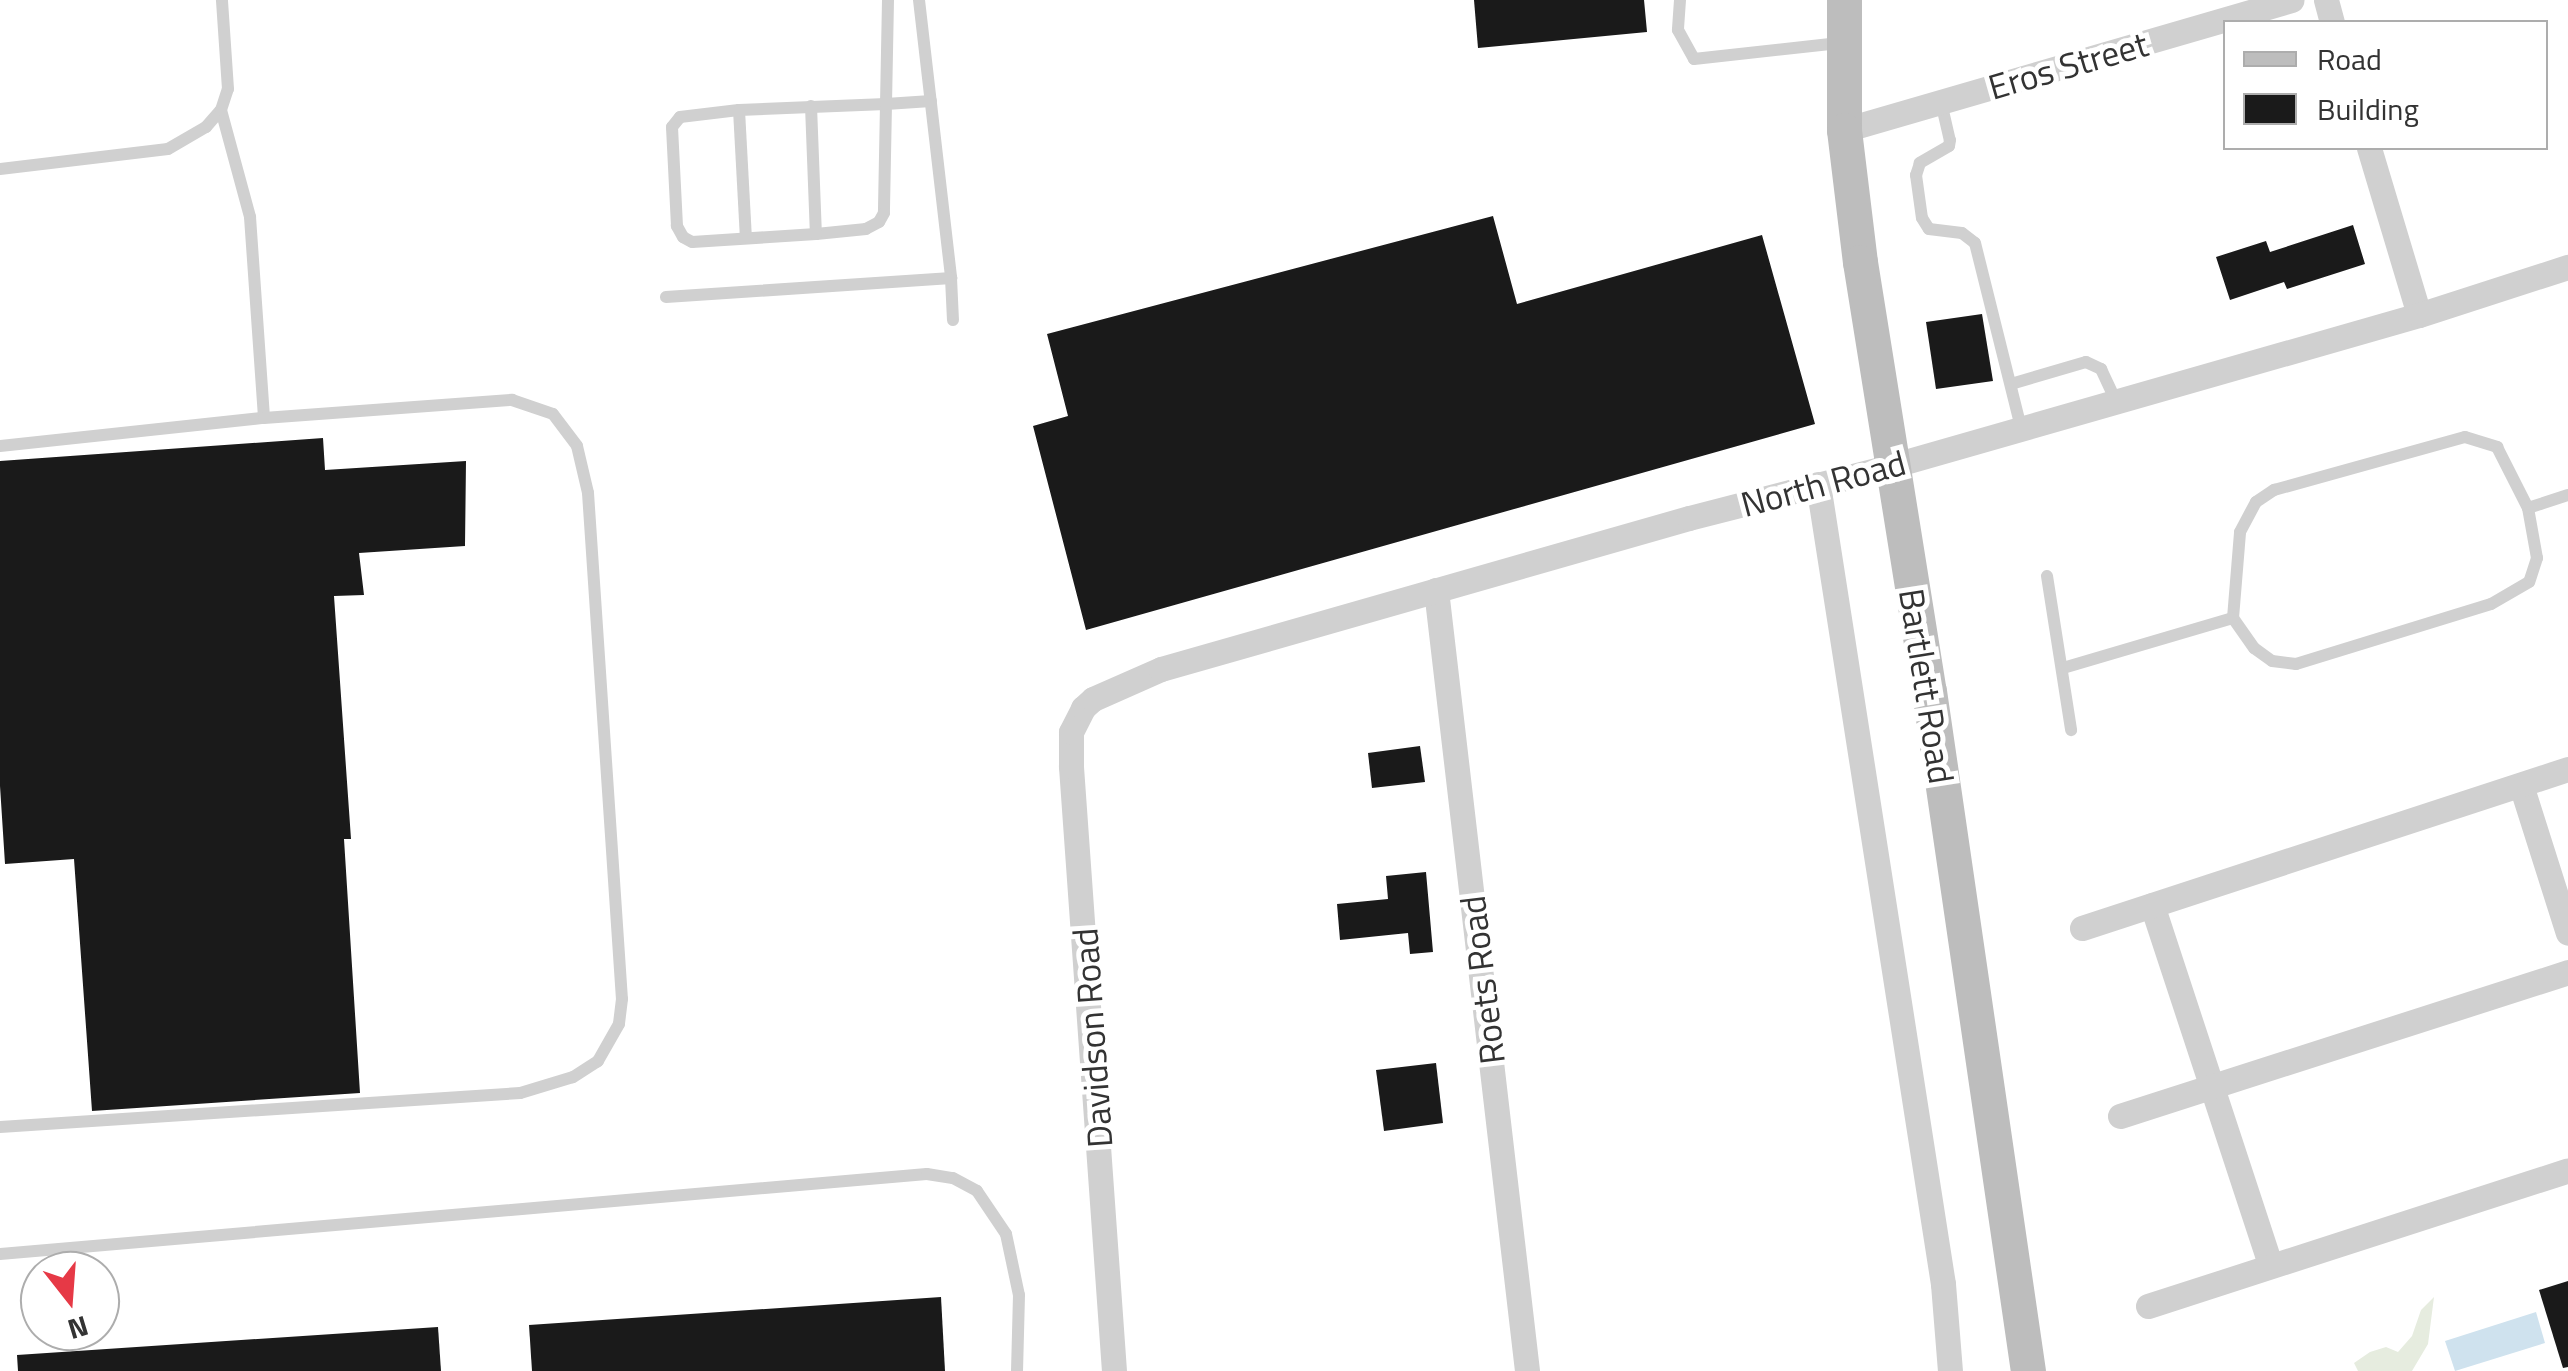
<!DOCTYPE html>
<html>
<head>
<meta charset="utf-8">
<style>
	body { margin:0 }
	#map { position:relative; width:2568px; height:1371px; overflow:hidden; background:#fff; font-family:"Titillium Web",sans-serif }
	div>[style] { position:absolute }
	.green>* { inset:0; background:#e6ecdf }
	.water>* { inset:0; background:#cfe2ee }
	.building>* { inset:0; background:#1a1a1a }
	.lane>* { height:12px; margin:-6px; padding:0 6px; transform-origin:6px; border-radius:6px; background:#d0d0d0 }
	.street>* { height:25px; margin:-12.5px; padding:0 12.5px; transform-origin:12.5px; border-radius:12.5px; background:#d0d0d0 }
	.secondary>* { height:35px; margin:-17.5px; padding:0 17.5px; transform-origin:17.5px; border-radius:17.5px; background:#bdbdbd }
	span { translate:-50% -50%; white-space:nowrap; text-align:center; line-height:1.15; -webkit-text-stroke:10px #fff; paint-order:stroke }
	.street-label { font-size:35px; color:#333 }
	.legend { position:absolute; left:2223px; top:20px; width:325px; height:130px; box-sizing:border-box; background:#fff; border:2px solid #adadad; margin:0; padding:12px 18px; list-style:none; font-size:30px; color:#333 }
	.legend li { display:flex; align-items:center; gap:20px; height:50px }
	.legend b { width:50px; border:2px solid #adadad }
	.north { position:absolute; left:20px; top:1251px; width:100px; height:100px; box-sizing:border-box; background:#fff; border:2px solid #adadad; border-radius:50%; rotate:163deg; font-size:28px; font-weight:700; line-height:40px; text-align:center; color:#333 }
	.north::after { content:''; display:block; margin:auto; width:35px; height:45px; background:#e63946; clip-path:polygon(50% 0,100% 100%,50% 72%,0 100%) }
</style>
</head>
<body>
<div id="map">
	<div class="green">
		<i style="clip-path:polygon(2434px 1297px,2428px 1344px,2412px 1371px,2358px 1371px,2354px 1363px,2370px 1352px,2386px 1347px,2398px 1352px,2412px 1336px,2421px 1310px)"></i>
	</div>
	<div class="water">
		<i style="clip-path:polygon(2536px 1312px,2545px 1343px,2455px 1371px,2445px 1341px)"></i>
	</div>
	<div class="building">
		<i style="clip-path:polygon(1474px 0,1644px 0,1647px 32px,1478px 48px)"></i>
		<i style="clip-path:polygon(1493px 216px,1517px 304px,1762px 235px,1815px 424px,1086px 630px,1033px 426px,1068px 416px,1047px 334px)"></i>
		<i style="clip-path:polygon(2353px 225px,2365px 264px,2287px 289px,2284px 282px,2230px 300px,2216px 257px,2266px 241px,2270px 252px)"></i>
		<i style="clip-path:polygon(1982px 314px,1993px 381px,1936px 389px,1926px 322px)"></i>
		<i style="clip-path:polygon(323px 438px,325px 470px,466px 461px,465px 546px,359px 553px,364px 595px,334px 596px,351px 839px,344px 839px,360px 1093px,92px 1111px,74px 859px,5px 864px,0 786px,0 461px)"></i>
		<i style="clip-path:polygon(1420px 746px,1425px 782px,1372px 788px,1368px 753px)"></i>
		<i style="clip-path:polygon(1426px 872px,1433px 952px,1410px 954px,1408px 933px,1340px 940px,1337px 904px,1388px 899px,1386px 876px)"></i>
		<i style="clip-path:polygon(1436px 1063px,1443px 1123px,1384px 1131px,1376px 1070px)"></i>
		<i style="clip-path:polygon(2568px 1281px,2568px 1367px,2563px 1368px,2539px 1290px)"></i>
		<i style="clip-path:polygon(941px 1297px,945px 1371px,532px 1371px,529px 1325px)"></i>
		<i style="clip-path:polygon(438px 1327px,441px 1371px,18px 1371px,17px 1355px)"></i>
	</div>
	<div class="lane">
		<i style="left:888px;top:0;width:104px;rotate:91.1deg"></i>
		<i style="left:886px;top:104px;width:109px;rotate:91.1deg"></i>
		<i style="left:884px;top:213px;width:10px;rotate:119deg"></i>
		<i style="left:879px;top:222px;width:15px;rotate:152deg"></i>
		<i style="left:866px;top:229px;width:50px;rotate:174.3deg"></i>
		<i style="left:816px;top:234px;width:124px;rotate:176.3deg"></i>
		<i style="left:692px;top:242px;width:10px;rotate:-151deg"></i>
		<i style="left:683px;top:237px;width:13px;rotate:-119deg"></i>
		<i style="left:677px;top:226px;width:99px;rotate:-92.9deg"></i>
		<i style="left:672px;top:127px;width:13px;rotate:-51deg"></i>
		<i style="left:680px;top:117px;width:59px;rotate:-6.8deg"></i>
		<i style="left:739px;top:110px;width:147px;rotate:-2.3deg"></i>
		<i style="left:886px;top:104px;width:45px;rotate:-3.8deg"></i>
		<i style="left:919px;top:0;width:280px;rotate:83.4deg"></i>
		<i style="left:1680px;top:0;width:30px;rotate:94deg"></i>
		<i style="left:1678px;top:30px;width:33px;rotate:61deg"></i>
		<i style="left:1694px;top:59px;width:146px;rotate:-6.3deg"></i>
		<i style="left:1941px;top:102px;width:39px;rotate:77deg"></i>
		<i style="left:1950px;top:140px;width:6px;rotate:99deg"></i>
		<i style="left:1949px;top:146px;width:34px;rotate:150deg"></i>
		<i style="left:1920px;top:163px;width:13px;rotate:108deg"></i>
		<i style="left:1916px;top:175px;width:43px;rotate:82.1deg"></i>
		<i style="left:1922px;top:218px;width:13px;rotate:58deg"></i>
		<i style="left:1929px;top:229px;width:33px;rotate:7deg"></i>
		<i style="left:1962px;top:233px;width:16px;rotate:38deg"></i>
		<i style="left:1975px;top:243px;width:190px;rotate:76deg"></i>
		<i style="left:811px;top:106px;width:128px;rotate:87.8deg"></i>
		<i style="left:221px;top:110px;width:111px;rotate:74.8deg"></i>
		<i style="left:250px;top:217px;width:201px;rotate:86deg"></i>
		<i style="left:739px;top:110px;width:128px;rotate:86.9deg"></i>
		<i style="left:0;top:169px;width:169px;rotate:-6.8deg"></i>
		<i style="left:168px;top:149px;width:44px;rotate:-30.1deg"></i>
		<i style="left:206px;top:127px;width:23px;rotate:-49deg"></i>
		<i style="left:221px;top:110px;width:22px;rotate:-72deg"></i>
		<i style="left:228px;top:89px;width:89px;rotate:-93.9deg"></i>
		<i style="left:666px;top:297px;width:286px;rotate:-3.8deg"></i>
		<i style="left:951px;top:278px;width:42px;rotate:87.3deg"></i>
		<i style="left:2011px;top:384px;width:78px;rotate:-16.3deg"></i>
		<i style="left:2086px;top:362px;width:17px;rotate:25deg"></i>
		<i style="left:2101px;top:369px;width:33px;rotate:65deg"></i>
		<i style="left:2465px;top:437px;width:34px;rotate:17deg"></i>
		<i style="left:2497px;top:447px;width:68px;rotate:63.1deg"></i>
		<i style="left:2528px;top:508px;width:51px;rotate:79.8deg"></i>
		<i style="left:2537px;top:558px;width:25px;rotate:108deg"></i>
		<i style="left:2529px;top:582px;width:44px;rotate:149.9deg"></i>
		<i style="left:2491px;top:604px;width:204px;rotate:162.9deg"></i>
		<i style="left:2296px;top:664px;width:24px;rotate:-173deg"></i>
		<i style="left:2272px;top:661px;width:22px;rotate:-144deg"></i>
		<i style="left:2254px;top:648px;width:37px;rotate:-125deg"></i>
		<i style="left:2233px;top:618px;width:86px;rotate:-85.3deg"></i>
		<i style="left:2240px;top:532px;width:34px;rotate:-62deg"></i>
		<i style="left:2256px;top:502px;width:22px;rotate:-34deg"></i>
		<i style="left:2274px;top:490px;width:198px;rotate:-15.5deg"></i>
		<i style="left:0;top:446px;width:265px;rotate:-6.1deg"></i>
		<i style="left:264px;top:418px;width:249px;rotate:-4.2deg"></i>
		<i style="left:512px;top:400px;width:43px;rotate:18.9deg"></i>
		<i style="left:553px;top:414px;width:40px;rotate:53deg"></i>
		<i style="left:577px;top:446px;width:48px;rotate:76.8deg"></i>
		<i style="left:588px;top:493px;width:507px;rotate:86.16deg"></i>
		<i style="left:622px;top:999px;width:25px;rotate:97deg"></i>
		<i style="left:619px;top:1024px;width:43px;rotate:119.6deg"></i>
		<i style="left:598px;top:1061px;width:30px;rotate:147deg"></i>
		<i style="left:573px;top:1077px;width:55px;rotate:163.2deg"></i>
		<i style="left:520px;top:1093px;width:521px;rotate:176.26deg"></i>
		<i style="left:2528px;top:508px;width:42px;rotate:-18deg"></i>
		<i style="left:2047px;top:576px;width:156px;rotate:81.1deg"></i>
		<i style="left:2063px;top:668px;width:177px;rotate:-16.4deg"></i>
		<i style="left:0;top:1254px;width:930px;rotate:-4.93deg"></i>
		<i style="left:927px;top:1174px;width:26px;rotate:9deg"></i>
		<i style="left:953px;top:1178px;width:27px;rotate:28deg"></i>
		<i style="left:977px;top:1191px;width:52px;rotate:56deg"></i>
		<i style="left:1006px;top:1234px;width:62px;rotate:78deg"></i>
		<i style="left:1019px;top:1295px;width:76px;rotate:91.5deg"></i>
	</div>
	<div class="street">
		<i style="left:2326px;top:0;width:23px;rotate:75deg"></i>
		<i style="left:1844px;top:130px;width:466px;rotate:-16.2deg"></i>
		<i style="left:2369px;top:148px;width:174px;rotate:73.3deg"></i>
		<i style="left:1818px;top:484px;width:810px;rotate:81.12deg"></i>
		<i style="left:1943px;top:1284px;width:87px;rotate:85.4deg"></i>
		<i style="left:1436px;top:590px;width:786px;rotate:83.35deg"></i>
		<i style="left:2521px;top:785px;width:155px;rotate:72.4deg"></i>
		<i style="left:2152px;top:905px;width:377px;rotate:71.8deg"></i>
		<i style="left:2082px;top:928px;width:511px;rotate:-18.12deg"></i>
		<i style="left:2120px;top:1116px;width:471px;rotate:-17.8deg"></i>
		<i style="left:2148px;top:1306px;width:441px;rotate:-17.9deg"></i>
		<i style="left:1114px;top:1371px;width:607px;rotate:-94.07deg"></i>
		<i style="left:1071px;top:766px;width:34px;rotate:-90deg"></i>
		<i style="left:1071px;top:732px;width:27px;rotate:-63deg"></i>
		<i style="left:1083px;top:708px;width:13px;rotate:-42deg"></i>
		<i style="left:1093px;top:699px;width:74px;rotate:-23.8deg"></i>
		<i style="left:1161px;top:669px;width:549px;rotate:-15.96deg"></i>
		<i style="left:1689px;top:518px;width:209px;rotate:-14.4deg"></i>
		<i style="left:1891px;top:466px;width:549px;rotate:-15.96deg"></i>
		<i style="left:2419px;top:315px;width:157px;rotate:-17.9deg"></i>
	</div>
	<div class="secondary">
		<i style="left:1844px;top:0;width:130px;rotate:90deg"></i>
		<i style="left:1844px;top:130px;width:133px;rotate:83.1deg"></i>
		<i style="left:1860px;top:262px;width:435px;rotate:80.9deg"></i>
		<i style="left:1929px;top:691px;width:687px;rotate:81.72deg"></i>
	</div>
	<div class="street-label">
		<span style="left:2068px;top:65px;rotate:-16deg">Eros Street</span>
		<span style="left:1823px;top:483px;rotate:-15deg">North Road</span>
		<span style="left:1927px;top:686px;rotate:81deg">Bartlett Road</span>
		<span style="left:1482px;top:980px;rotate:-97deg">Roets Road</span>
		<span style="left:1092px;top:1038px;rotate:-94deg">Davidson Road</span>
	</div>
	<ul class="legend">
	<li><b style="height:12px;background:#bdbdbd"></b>Road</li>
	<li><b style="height:28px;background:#1a1a1a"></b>Building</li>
	</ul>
	<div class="north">N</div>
</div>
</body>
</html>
